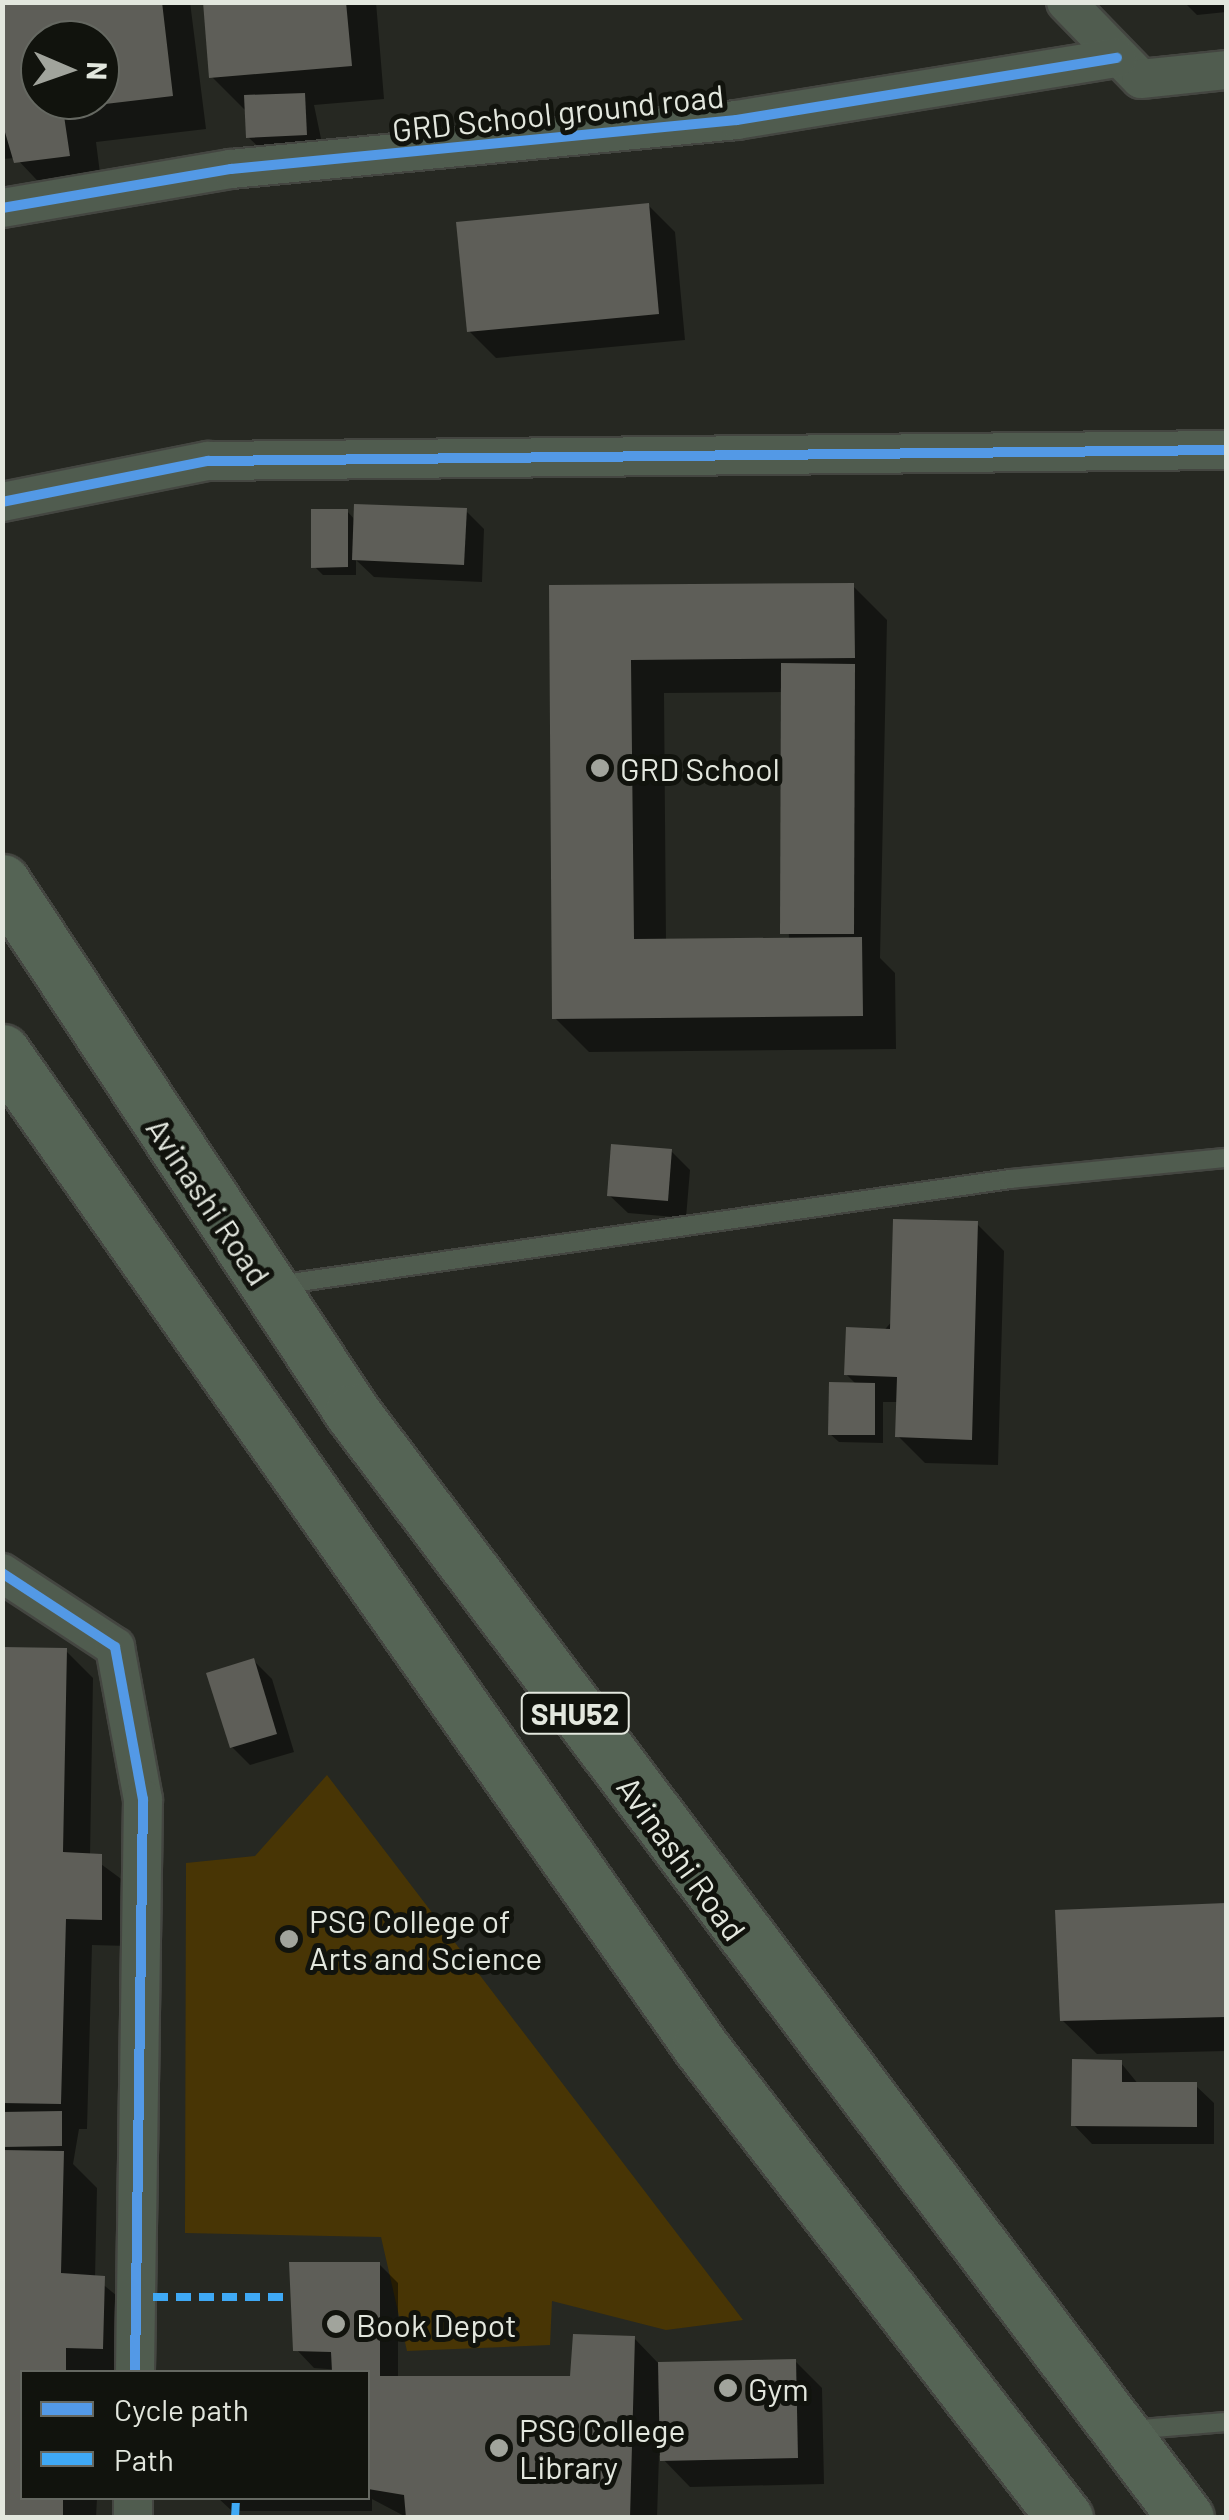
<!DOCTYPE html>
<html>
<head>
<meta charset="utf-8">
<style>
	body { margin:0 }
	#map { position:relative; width:1229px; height:2520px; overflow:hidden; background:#262822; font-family:Barlow,sans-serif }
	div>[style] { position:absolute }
	.green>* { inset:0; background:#483505 }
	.shadow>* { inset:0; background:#0007 }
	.building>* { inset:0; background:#5e5e58 }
	.roads { filter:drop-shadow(2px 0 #444641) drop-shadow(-2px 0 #444641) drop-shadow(0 2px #444641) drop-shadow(0 -2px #444641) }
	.service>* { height:18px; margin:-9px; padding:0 9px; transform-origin:9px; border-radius:9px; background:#505c4f }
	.minor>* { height:38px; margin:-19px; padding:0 19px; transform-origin:19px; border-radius:19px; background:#505c4f }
	.primary>* { height:55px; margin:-27.5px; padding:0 27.5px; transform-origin:27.5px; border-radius:27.5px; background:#556455 }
	.quiet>* { height:8px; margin-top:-4px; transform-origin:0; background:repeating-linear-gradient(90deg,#3fa9f5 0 15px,transparent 0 23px) }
	.cycleway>* { height:10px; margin:-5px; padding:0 5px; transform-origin:5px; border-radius:5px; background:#5399e6 }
	.dots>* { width:28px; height:28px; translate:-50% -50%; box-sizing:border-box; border:5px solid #11130d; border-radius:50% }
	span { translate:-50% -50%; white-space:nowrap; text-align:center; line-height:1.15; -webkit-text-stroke:10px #11130d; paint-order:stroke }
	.shield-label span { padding:2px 8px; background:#11130d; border:2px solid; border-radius:8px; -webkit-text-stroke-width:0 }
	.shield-label { font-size:30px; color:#e3e7de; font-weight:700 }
	.street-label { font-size:32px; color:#e3e7de }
	.poi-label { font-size:32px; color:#e3e7de }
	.left { translate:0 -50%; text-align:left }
	.frame { position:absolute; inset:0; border:5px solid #e3e7de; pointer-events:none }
	.legend { position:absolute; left:20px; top:2370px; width:350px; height:130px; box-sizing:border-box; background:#11130d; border:2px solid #656861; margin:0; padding:12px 18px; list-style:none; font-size:30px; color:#e3e7de }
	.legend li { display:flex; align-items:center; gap:20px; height:50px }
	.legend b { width:50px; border:2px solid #656861 }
	.north { position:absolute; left:20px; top:20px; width:100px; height:100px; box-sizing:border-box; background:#11130d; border:2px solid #656861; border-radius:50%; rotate:92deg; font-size:28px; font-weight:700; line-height:40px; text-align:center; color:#e3e7de }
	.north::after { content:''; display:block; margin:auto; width:35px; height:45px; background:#a1a49c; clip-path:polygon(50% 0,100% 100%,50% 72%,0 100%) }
</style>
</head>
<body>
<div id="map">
	<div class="green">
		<i style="clip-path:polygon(327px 1775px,743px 2320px,666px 2330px,552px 2301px,550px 2345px,407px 2351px,381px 2237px,185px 2233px,186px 1863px,255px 1856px)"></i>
	</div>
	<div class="shadow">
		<i style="clip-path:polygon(evenodd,2px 2px,190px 2px,206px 129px,96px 142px,102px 189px,51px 195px,16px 158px,2px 159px,2px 2px,40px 40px,100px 40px,100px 100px,40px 100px,40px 40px)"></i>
		<i style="clip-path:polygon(205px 2px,376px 2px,384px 99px,314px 105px,324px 153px,267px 155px,248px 137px,246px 111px,212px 77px)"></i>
		<i style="clip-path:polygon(1184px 2px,1226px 2px,1226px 12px,1197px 15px)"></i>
		<i style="clip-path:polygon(648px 205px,675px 232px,685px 340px,496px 358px,469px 331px)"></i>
		<i style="clip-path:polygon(347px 511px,356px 521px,466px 511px,484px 529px,482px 582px,374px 577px,356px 560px,356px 575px,323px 575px,314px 566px)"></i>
		<i style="clip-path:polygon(evenodd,853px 586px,887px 620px,880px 958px,895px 973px,896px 1049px,589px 1052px,555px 1018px,552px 588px,853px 586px,783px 692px,789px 940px,666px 941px,664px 693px,783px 692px)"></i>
		<i style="clip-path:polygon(671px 1151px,690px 1170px,686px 1218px,628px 1213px,609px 1195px)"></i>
		<i style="clip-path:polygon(977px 1224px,1004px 1251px,998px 1465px,925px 1463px,898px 1436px,899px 1402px,883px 1402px,883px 1443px,839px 1442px,830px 1434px,857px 1385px,846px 1374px)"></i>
		<i style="clip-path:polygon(2px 1649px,66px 1651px,93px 1678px,90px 1856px,128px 1884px,128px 1946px,92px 1945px,87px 2129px,79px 2129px,73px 2164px,97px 2188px,95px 2278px,138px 2313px,137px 2372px,22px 2372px,22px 2498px,97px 2498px,96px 2518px,2px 2518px)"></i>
		<i style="clip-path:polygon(254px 1661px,272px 1679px,294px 1752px,250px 1765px,232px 1747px)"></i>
		<i style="clip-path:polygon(1226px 1905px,1226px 2051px,1097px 2054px,1062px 2020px,1058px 1913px)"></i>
		<i style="clip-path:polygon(1121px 2063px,1139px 2085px,1195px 2085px,1214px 2103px,1214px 2144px,1092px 2144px,1074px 2125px)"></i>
		<i style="clip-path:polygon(379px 2264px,398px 2283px,398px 2379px,573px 2378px,634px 2338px,659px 2364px,795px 2361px,822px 2388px,824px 2484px,690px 2487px,659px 2455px,657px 2518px,408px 2518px,372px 2499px,372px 2511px,232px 2511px,218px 2498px,368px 2498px,368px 2372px,314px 2368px,296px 2349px)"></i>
	</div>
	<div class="building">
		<i style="clip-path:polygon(evenodd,2px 2px,162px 2px,173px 96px,63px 109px,70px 156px,14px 163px,2px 122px,2px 2px,40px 40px,100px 40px,100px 100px,40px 100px,40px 40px)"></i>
		<i style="clip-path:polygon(203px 2px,346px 2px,352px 66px,209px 78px)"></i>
		<i style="clip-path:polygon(305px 93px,307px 135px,246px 138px,244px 95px)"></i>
		<i style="clip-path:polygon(649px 203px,659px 314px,467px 332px,456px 222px)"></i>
		<i style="clip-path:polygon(354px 504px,467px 508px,464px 565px,352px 560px)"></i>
		<i style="clip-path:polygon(311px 509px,348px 509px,348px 567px,311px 568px)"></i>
		<i style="clip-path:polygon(854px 583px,855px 658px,631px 660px,634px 939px,862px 937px,863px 1016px,552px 1019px,549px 585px)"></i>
		<i style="clip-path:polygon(781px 663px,855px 664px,854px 934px,780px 934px)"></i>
		<i style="clip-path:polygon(611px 1144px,672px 1149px,668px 1201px,607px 1196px)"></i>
		<i style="clip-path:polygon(893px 1219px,978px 1221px,972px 1440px,895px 1437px,897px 1377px,844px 1375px,846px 1327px,890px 1329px)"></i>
		<i style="clip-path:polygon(829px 1382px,875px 1383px,875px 1435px,828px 1435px)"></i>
		<i style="clip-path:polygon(2px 1647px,67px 1648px,63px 1852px,102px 1854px,102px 1920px,66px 1919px,61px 2104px,2px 2103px)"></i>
		<i style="clip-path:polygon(254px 1658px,277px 1734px,230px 1748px,206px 1673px)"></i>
		<i style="clip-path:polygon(1226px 1903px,1226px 2017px,1060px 2021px,1055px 1910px)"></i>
		<i style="clip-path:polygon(1072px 2059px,1122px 2060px,1122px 2082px,1197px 2082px,1197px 2127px,1071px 2126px)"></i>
		<i style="clip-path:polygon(62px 2111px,62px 2146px,2px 2147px,2px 2112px)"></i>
		<i style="clip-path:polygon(2px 2150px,64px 2151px,61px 2273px,105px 2276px,103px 2349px,66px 2348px,66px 2372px,22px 2372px,22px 2498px,63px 2498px,63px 2518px,2px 2518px)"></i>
		<i style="clip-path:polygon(289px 2262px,380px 2262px,380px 2376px,570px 2376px,573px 2334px,635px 2336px,630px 2518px,406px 2518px,404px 2495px,368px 2489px,368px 2372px,332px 2372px,331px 2352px,293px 2351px)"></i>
		<i style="clip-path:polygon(796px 2359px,798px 2458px,660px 2461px,658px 2362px)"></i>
	</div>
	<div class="roads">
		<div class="service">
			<i style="left:278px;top:1285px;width:740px;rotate:-8.24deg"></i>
			<i style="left:1010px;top:1179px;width:217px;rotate:-5.6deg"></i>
			<i style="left:1130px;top:2430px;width:96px;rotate:-4.8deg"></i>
		</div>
		<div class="minor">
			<i style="left:1066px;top:2px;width:107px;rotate:45.8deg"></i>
			<i style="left:1141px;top:79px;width:85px;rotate:-6deg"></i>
			<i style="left:2px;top:208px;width:232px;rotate:-9.7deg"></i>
			<i style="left:231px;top:169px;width:508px;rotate:-5.53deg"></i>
			<i style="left:737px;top:120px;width:385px;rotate:-9.3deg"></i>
			<i style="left:2px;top:502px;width:210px;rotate:-11.3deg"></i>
			<i style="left:208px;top:461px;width:1018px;rotate:-0.62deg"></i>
			<i style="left:2px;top:1573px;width:135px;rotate:33.2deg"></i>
			<i style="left:115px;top:1647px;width:155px;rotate:79.6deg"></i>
			<i style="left:143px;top:1799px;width:573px;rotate:90.8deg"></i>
			<i style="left:133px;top:2518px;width:20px;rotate:-90deg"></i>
		</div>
		<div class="primary">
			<i style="left:2px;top:882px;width:635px;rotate:56.56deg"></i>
			<i style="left:352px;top:1412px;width:1385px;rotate:52.98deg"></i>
			<i style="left:2px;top:1052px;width:1215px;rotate:54.92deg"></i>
			<i style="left:700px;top:2046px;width:597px;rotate:52.29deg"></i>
		</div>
	</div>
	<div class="quiet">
		<i style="left:153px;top:2297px;width:137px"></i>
		<i style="left:235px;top:2518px;width:20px;rotate:-87deg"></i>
	</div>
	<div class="cycleway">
		<i style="left:2px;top:208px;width:232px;rotate:-9.7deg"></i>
		<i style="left:231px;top:169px;width:508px;rotate:-5.53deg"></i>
		<i style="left:737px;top:120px;width:385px;rotate:-9.3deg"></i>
		<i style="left:2px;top:502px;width:210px;rotate:-11.3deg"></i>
		<i style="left:208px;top:461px;width:1018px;rotate:-0.62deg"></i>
		<i style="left:2px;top:1573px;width:135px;rotate:33.2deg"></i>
		<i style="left:115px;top:1647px;width:155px;rotate:79.6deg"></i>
		<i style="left:143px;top:1799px;width:573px;rotate:90.8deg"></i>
	</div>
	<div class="dots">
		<i style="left:600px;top:768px;background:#a1a49c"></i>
		<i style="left:289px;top:1939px;background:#a1a49c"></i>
		<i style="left:336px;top:2324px;background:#a1a49c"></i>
		<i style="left:728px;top:2388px;background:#a1a49c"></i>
		<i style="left:499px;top:2448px;background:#a1a49c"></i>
	</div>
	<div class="shield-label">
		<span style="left:575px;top:1713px">SHU52</span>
	</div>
	<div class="street-label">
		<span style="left:558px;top:112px;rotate:-6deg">GRD School ground road</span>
		<span style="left:209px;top:1201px;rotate:56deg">Avinashi Road</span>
		<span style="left:682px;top:1858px;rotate:54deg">Avinashi Road</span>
	</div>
	<div class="poi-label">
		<span class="left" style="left:620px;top:768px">GRD School</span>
		<span class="left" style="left:309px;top:1939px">PSG College of<br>Arts and Science</span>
		<span class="left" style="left:356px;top:2324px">Book Depot</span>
		<span class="left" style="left:748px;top:2388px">Gym</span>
		<span class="left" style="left:519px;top:2448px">PSG College<br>Library</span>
	</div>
	<div class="frame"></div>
	<ul class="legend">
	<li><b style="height:12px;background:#5399e6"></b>Cycle path</li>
	<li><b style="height:12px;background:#3fa9f5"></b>Path</li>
	</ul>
	<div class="north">N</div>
</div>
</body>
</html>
